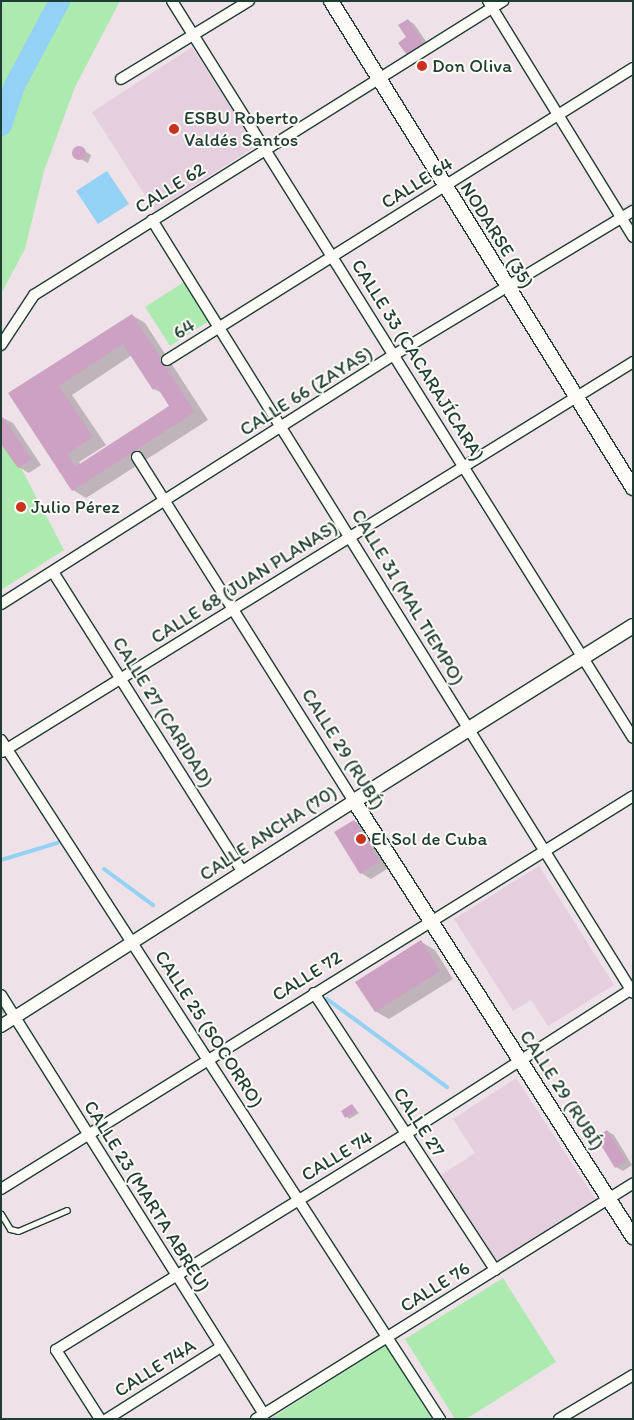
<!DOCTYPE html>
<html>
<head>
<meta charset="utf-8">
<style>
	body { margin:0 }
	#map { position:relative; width:634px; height:1420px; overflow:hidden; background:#efe1e8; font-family:Itim,sans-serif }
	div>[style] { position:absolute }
	.built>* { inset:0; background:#e5cedd }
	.green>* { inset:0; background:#adeab0 }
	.water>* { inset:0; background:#93d2f4 }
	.shadow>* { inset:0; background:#0003 }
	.stream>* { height:4px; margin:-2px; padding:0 2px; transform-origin:2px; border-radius:2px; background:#93d2f4 }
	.river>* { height:21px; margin:-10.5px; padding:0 10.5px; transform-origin:10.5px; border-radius:10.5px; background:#93d2f4 }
	.building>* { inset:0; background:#cda1c4 }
	.round { border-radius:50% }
	.roads { filter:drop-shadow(1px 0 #1f3d34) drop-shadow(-1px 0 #1f3d34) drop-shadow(0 1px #1f3d34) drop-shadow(0 -1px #1f3d34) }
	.service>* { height:5px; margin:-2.5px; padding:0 2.5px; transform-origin:2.5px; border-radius:2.5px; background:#fdfcf7 }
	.minor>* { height:10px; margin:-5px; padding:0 5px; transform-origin:5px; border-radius:5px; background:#fdfcf7 }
	.tertiary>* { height:12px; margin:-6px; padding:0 6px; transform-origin:6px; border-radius:6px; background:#fdfcf7 }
	.secondary>* { height:14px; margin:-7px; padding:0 7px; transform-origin:7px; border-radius:7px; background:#fdfcf7 }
	.dots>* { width:14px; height:14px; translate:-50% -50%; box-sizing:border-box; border:2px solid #fdfcf7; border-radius:50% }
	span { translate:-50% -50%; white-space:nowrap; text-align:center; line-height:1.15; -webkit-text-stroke:4px #fdfcf7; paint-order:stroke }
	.poi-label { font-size:19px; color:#1f3d34 }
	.left { translate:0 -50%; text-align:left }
	.street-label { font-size:19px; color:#1f3d34 }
	.frame { position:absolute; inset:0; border:2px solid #1f3d34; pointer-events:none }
</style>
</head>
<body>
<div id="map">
	<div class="built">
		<i style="clip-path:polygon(192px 47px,256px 146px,155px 211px,92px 112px)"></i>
		<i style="clip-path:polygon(539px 866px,614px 985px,548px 1026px,531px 1000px,513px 1011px,454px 919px)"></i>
		<i style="clip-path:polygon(516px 1078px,596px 1200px,499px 1264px,441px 1175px,475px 1153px,453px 1119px)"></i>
	</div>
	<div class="green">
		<i style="clip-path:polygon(1px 1px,120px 1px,75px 87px,44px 171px,25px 249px,1px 294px)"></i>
		<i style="clip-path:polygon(184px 282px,209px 321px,170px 346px,145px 307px)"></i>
		<i style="clip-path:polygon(1px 439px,19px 464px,64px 550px,1px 590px)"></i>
		<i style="clip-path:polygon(503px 1278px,556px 1362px,466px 1419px,455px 1419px,405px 1339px)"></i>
		<i style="clip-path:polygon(386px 1345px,432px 1419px,270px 1419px)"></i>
	</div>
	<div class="water">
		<i style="clip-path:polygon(107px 171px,129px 204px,98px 224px,76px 191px)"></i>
	</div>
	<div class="shadow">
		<i style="clip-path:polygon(408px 20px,414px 24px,430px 47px,414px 58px,407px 54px)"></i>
		<i style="clip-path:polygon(78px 147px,91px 155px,88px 163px,73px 155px)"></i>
		<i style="clip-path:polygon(evenodd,132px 315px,145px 323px,208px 420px,86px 498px,73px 490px,10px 394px,132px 315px,132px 355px,154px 389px,162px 393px,171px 406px,81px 465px,79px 462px,106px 445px,72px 395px,132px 355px)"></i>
		<i style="clip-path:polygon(1px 417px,13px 423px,41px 465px,29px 473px,19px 467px)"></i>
		<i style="clip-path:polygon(354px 821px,364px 827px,390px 867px,371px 879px,361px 873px)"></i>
		<i style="clip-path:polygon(421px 942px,435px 950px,453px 979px,389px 1019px,375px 1011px)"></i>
		<i style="clip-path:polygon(1px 1002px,7px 1011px,1px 1015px)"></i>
		<i style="clip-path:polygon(352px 1106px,359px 1113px,349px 1119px,343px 1112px)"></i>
		<i style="clip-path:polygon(607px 1131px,614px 1135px,632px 1165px,623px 1171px,616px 1167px)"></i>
	</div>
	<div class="stream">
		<i style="left:1px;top:860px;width:59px;rotate:-16.9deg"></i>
		<i style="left:104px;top:869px;width:61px;rotate:36.3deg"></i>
		<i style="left:327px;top:999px;width:149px;rotate:36.3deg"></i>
	</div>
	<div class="river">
		<i style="left:1px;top:125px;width:40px;rotate:-72deg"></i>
		<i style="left:13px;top:87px;width:98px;rotate:-61.9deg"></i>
	</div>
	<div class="building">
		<i style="clip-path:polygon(408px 19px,424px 43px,407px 55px,398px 43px,406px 37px,398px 25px)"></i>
		<i class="round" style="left:72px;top:146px;width:14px;height:14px"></i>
		<i style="clip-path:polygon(evenodd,132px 314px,195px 412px,72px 491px,8px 393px,132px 314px,123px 344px,153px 390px,157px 387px,169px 406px,75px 467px,67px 454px,93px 437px,59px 386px,123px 344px)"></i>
		<i style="clip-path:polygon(1px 415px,32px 459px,18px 468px,1px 444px)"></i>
		<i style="clip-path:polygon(354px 820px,380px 861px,360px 874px,334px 832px)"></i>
		<i style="clip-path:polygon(421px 940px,440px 971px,375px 1012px,355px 982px)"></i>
		<i style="clip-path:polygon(352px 1104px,357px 1111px,345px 1118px,341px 1111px)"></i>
		<i style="clip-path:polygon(607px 1130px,626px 1161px,615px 1168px,596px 1137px)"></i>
	</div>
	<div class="roads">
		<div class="service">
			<i style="left:1px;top:1214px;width:17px;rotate:59deg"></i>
			<i style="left:10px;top:1229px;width:8px;rotate:14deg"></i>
			<i style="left:18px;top:1231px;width:53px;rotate:-23.2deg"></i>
		</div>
		<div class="minor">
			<i style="left:172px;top:1px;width:869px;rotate:57.97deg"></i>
			<i style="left:488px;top:1px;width:277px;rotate:58.4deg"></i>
			<i style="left:121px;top:79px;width:150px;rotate:-31.4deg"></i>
			<i style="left:152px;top:220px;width:910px;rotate:58.11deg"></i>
			<i style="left:1px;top:345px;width:60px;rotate:-56.6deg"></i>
			<i style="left:34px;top:295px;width:554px;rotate:-32.08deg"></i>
			<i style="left:167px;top:360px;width:550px;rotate:-32.07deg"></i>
			<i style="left:137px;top:457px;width:407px;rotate:57.8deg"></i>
			<i style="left:53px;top:572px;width:355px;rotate:57.7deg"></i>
			<i style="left:1px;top:604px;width:465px;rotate:-32.4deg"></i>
			<i style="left:394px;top:355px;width:279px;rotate:-31.1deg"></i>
			<i style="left:1px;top:740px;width:809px;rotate:57.12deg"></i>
			<i style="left:2px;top:752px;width:742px;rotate:-31.72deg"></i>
			<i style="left:314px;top:993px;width:331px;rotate:56.8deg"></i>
			<i style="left:1px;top:995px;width:495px;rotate:57.9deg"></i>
			<i style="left:1px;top:1189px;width:744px;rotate:-31.87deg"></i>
			<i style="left:100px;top:1419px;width:82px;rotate:-122.5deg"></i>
			<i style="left:56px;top:1350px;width:411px;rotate:-31.7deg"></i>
			<i style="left:406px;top:1134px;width:270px;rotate:-32.7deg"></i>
			<i style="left:107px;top:1419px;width:135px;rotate:-32.3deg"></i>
			<i style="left:256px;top:1419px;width:445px;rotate:-32deg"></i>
			<i style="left:559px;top:1419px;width:86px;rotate:-30.7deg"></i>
		</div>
		<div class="tertiary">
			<i style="left:1px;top:1026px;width:419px;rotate:-32.5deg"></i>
		</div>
		<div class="secondary">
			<i style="left:331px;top:1px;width:573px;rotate:58.2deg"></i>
			<i style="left:633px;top:626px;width:329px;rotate:147.9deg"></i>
			<i style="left:354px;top:801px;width:518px;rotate:57.38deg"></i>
		</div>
	</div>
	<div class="dots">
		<i style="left:422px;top:66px;background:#c8321e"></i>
		<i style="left:174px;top:129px;background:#c8321e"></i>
		<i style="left:21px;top:507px;background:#c8321e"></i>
		<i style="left:361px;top:839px;background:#c8321e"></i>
	</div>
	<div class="poi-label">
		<span class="left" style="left:432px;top:66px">Don Oliva</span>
		<span class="left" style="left:184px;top:129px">ESBU Roberto<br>Valdés Santos</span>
		<span class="left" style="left:31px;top:507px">Julio Pérez</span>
		<span class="left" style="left:371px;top:839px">El Sol de Cuba</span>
	</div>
	<div class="street-label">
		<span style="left:417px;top:183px;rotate:-32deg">CALLE 64</span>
		<span style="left:170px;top:188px;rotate:-32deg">CALLE 62</span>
		<span style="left:497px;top:235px;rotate:58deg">NODARSE (35)</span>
		<span style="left:184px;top:329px;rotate:-32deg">64</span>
		<span style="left:418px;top:360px;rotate:58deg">CALLE 33 (CACARAJÍCARA)</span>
		<span style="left:306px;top:391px;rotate:-32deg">CALLE 66 (ZAYAS)</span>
		<span style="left:244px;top:582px;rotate:-32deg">CALLE 68 (JUAN PLANAS)</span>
		<span style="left:408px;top:597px;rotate:59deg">CALLE 31 (MAL TIEMPO)</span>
		<span style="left:163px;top:712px;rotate:58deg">CALLE 27 (CARIDAD)</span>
		<span style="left:343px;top:749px;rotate:58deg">CALLE 29 (RUBÍ)</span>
		<span style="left:268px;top:833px;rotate:-33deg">CALLE ANCHA (70)</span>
		<span style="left:307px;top:976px;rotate:-32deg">CALLE 72</span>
		<span style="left:209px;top:1029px;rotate:57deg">CALLE 25 (SOCORRO)</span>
		<span style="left:562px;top:1090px;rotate:57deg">CALLE 29 (RUBÍ)</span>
		<span style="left:419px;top:1122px;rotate:57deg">CALLE 27</span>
		<span style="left:337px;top:1156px;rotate:-31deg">CALLE 74</span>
		<span style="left:147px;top:1196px;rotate:58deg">CALLE 23 (MARTA ABREU)</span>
		<span style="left:435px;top:1287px;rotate:-32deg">CALLE 76</span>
		<span style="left:155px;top:1368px;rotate:-32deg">CALLE 74A</span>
	</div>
	<div class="frame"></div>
</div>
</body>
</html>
